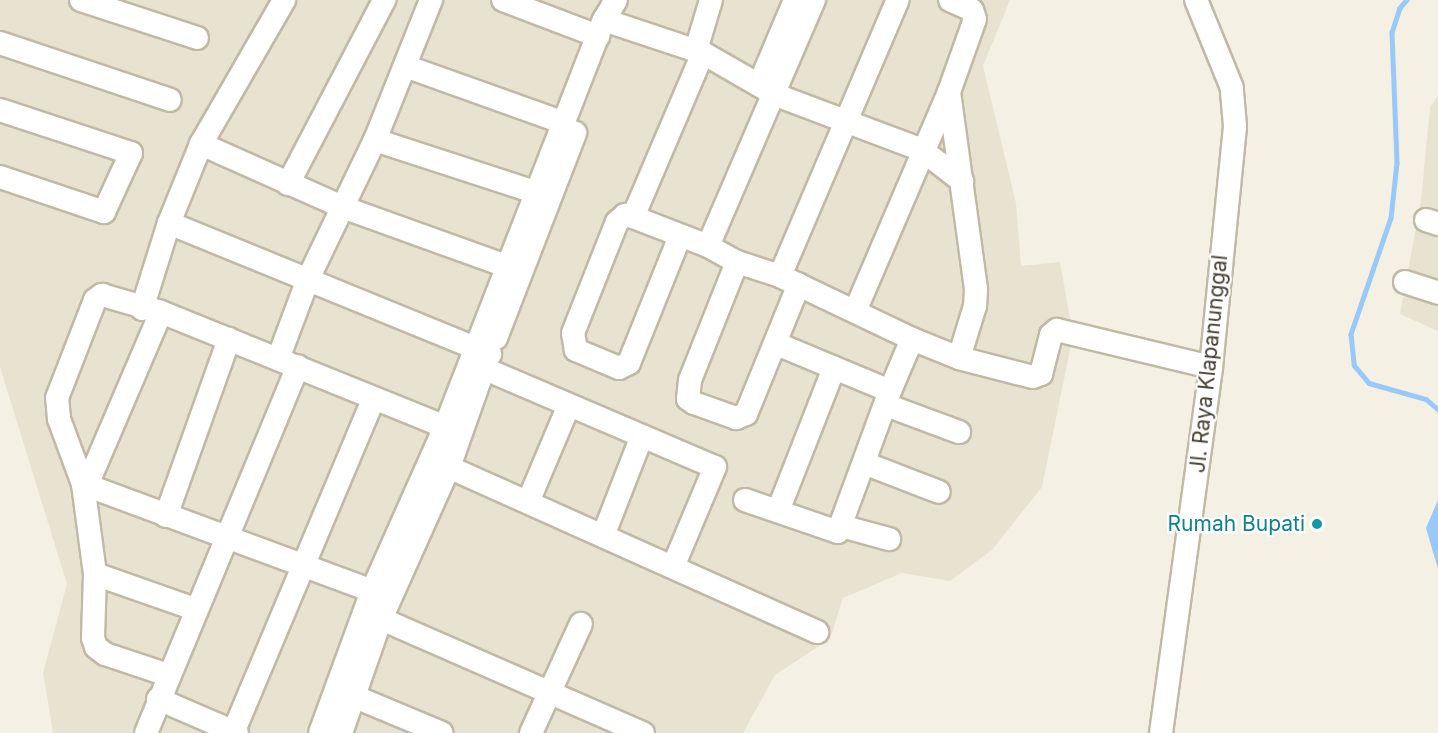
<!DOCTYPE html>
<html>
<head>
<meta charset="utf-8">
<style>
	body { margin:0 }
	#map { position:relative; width:1438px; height:733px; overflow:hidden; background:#f4f0e4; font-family:Inter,sans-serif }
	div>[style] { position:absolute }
	.residential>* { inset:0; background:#e8e3d1 }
	.water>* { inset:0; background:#98c9f8 }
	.stream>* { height:4.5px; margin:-2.25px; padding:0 2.25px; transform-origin:2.25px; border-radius:2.25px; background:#98c9f8 }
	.roads { filter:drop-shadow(2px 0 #c0b9a5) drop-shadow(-2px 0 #c0b9a5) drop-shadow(0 2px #c0b9a5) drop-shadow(0 -2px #c0b9a5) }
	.minor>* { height:22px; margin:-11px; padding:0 11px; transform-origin:11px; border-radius:11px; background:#fff }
	.dots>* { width:16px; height:16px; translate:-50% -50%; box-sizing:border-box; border:3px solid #fff; border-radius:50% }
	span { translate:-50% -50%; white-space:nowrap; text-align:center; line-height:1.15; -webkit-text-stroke:4.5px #fff; paint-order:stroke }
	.street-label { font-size:21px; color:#474033 }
	.culture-label { font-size:21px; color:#0d838f }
	.right { translate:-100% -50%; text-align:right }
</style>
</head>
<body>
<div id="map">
	<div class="residential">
		<i style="clip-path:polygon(0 0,1010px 0,983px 66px,1016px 203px,1021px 266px,1060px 262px,1073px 335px,1042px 487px,992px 550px,950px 581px,902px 573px,843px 598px,830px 639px,775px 675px,743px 733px,53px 733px,43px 673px,67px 584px,0 367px)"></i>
		<i style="clip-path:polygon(1438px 95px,1438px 331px,1400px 314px,1421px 200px,1430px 108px)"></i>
	</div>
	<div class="water">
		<i style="clip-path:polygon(1438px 500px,1438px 569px,1426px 528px)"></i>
	</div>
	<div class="stream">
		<i style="left:1407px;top:0;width:11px;rotate:131deg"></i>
		<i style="left:1400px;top:8px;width:25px;rotate:108deg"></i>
		<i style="left:1392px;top:32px;width:131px;rotate:87.8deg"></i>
		<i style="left:1397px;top:163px;width:55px;rotate:96.2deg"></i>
		<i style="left:1391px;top:218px;width:123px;rotate:109deg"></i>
		<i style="left:1351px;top:334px;width:31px;rotate:84deg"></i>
		<i style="left:1354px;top:365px;width:23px;rotate:50deg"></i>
		<i style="left:1369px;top:383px;width:59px;rotate:15.7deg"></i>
		<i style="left:1426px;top:399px;width:16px;rotate:40deg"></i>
	</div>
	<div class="roads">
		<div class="minor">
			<i style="left:81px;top:0;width:122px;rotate:18.1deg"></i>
			<i style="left:503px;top:0;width:102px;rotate:20.8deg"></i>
			<i style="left:604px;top:20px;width:104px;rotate:18.4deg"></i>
			<i style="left:703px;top:53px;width:84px;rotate:29.9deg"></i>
			<i style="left:776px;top:95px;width:156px;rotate:20.6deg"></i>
			<i style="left:922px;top:150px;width:51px;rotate:37.8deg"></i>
			<i style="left:0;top:43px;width:179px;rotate:18.5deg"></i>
			<i style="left:696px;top:50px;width:52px;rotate:-73.3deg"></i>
			<i style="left:405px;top:66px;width:169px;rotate:19.7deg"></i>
			<i style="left:759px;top:85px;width:92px;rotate:-67deg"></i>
			<i style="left:949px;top:92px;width:199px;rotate:82.2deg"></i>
			<i style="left:976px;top:289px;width:17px;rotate:93deg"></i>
			<i style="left:975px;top:306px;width:54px;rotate:107.1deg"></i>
			<i style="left:0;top:110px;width:138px;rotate:18.2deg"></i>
			<i style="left:131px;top:153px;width:65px;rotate:114.6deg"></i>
			<i style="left:104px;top:212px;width:110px;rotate:-161.4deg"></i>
			<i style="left:375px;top:140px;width:168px;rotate:18deg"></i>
			<i style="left:201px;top:144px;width:158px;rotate:24deg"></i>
			<i style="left:345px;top:208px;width:171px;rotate:19.8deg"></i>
			<i style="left:288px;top:184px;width:208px;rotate:-62.4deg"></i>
			<i style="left:633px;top:217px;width:178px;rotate:-66.9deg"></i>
			<i style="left:1426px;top:220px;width:13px;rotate:18deg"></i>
			<i style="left:169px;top:223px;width:347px;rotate:22.2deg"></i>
			<i style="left:680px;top:236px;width:137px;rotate:111.9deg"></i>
			<i style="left:629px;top:363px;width:11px;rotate:153deg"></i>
			<i style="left:619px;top:368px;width:47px;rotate:-157.3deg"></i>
			<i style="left:576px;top:350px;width:17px;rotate:-100deg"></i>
			<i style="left:573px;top:333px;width:119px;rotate:-68.4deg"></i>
			<i style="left:617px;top:222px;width:11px;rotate:-41deg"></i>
			<i style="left:625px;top:215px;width:8px;rotate:14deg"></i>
			<i style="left:633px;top:217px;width:80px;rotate:21.1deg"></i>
			<i style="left:708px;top:246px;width:33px;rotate:29deg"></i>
			<i style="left:737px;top:262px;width:45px;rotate:18deg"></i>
			<i style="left:780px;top:276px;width:146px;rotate:25.5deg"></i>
			<i style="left:912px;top:339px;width:51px;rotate:22deg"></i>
			<i style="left:959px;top:358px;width:60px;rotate:14.5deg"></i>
			<i style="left:1017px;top:373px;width:16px;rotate:14deg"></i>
			<i style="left:1033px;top:377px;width:9px;rotate:-21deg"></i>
			<i style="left:1041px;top:374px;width:40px;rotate:-75.6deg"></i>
			<i style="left:1051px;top:335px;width:8px;rotate:-40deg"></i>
			<i style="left:1057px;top:330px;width:158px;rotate:13.5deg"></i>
			<i style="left:708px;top:246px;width:268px;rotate:-66.7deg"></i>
			<i style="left:737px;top:262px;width:127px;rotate:111.7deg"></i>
			<i style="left:690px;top:380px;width:19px;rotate:96deg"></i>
			<i style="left:688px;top:399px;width:7px;rotate:34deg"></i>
			<i style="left:694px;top:403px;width:45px;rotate:19.7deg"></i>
			<i style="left:736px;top:418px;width:11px;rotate:-22deg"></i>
			<i style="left:746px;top:414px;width:140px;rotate:-67.8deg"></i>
			<i style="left:780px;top:276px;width:300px;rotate:-66.9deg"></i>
			<i style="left:1405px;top:282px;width:35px;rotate:18deg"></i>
			<i style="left:142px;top:309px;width:90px;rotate:-72.6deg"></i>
			<i style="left:169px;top:223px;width:85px;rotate:-67.9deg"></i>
			<i style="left:201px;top:144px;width:166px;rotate:-60deg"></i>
			<i style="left:856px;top:309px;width:236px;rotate:-66.8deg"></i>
			<i style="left:949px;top:92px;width:77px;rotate:-70.4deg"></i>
			<i style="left:975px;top:19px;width:9px;rotate:-108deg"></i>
			<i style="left:972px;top:10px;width:24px;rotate:-156deg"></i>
			<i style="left:496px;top:338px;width:220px;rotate:-68.9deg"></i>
			<i style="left:777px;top:344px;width:122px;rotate:22.6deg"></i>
			<i style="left:890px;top:391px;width:56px;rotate:-67.1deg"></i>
			<i style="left:278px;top:359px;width:85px;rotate:-69.4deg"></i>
			<i style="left:308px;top:279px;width:154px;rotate:-64.3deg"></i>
			<i style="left:375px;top:140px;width:151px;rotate:-68.2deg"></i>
			<i style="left:471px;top:363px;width:265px;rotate:23.1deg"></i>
			<i style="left:715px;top:467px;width:108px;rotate:112.8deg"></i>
			<i style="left:886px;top:405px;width:78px;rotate:20.3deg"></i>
			<i style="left:435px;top:461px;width:419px;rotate:24.1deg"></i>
			<i style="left:864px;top:463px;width:80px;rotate:21.1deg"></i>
			<i style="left:83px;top:484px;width:308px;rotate:20.3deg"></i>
			<i style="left:87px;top:485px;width:188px;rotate:-66.8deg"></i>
			<i style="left:745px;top:500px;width:98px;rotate:19deg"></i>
			<i style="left:838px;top:532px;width:150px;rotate:-69.8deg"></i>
			<i style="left:528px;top:502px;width:105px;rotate:-67.1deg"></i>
			<i style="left:778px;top:511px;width:154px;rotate:-68.6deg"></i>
			<i style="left:166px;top:516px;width:188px;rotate:-70.4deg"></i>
			<i style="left:841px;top:526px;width:50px;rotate:15.2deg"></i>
			<i style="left:603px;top:536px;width:107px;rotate:-68.7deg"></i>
			<i style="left:95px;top:574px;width:106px;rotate:19.3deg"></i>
			<i style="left:370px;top:614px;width:298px;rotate:23.6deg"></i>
			<i style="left:168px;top:675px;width:66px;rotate:-161.6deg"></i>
			<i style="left:105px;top:654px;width:11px;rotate:-142deg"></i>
			<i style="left:96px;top:647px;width:9px;rotate:-108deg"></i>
			<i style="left:93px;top:638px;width:64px;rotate:-88.2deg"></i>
			<i style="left:95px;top:574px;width:91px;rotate:-97.6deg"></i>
			<i style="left:83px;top:484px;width:69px;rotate:-110.3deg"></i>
			<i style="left:59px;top:419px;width:21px;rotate:-95deg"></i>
			<i style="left:57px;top:398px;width:105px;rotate:-68.8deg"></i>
			<i style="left:95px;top:300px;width:9px;rotate:-36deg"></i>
			<i style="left:102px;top:295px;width:61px;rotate:16.1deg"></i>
			<i style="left:161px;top:312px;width:306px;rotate:22deg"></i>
			<i style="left:341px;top:691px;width:109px;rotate:22.6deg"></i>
			<i style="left:158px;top:699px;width:86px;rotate:23.3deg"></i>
			<i style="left:146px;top:733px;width:397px;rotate:-67.5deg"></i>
			<i style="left:233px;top:733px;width:363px;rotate:-67.2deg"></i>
			<i style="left:320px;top:733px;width:151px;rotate:-69.9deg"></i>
			<i style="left:372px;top:591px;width:180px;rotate:-66deg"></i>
			<i style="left:445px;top:427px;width:437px;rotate:-68.7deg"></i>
			<i style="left:604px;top:20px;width:23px;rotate:-59deg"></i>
			<i style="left:341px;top:733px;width:121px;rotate:-70.7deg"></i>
			<i style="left:381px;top:619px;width:167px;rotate:-65.9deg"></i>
			<i style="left:449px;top:467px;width:102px;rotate:-70.5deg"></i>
			<i style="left:531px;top:733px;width:120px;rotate:-65.4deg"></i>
			<i style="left:1161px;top:733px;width:369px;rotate:-82.2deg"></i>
			<i style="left:1211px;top:367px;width:242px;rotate:-84.3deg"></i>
			<i style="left:1235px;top:126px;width:38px;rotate:-95deg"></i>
			<i style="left:1232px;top:88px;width:95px;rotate:-112.2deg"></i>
		</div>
	</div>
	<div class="dots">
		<i style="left:1317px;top:524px;background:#0f9aa8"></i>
	</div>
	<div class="street-label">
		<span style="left:1209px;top:364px;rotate:-84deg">Jl. Raya Klapanunggal</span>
	</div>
	<div class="culture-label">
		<span class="right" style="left:1305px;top:524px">Rumah Bupati</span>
	</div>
</div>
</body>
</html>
